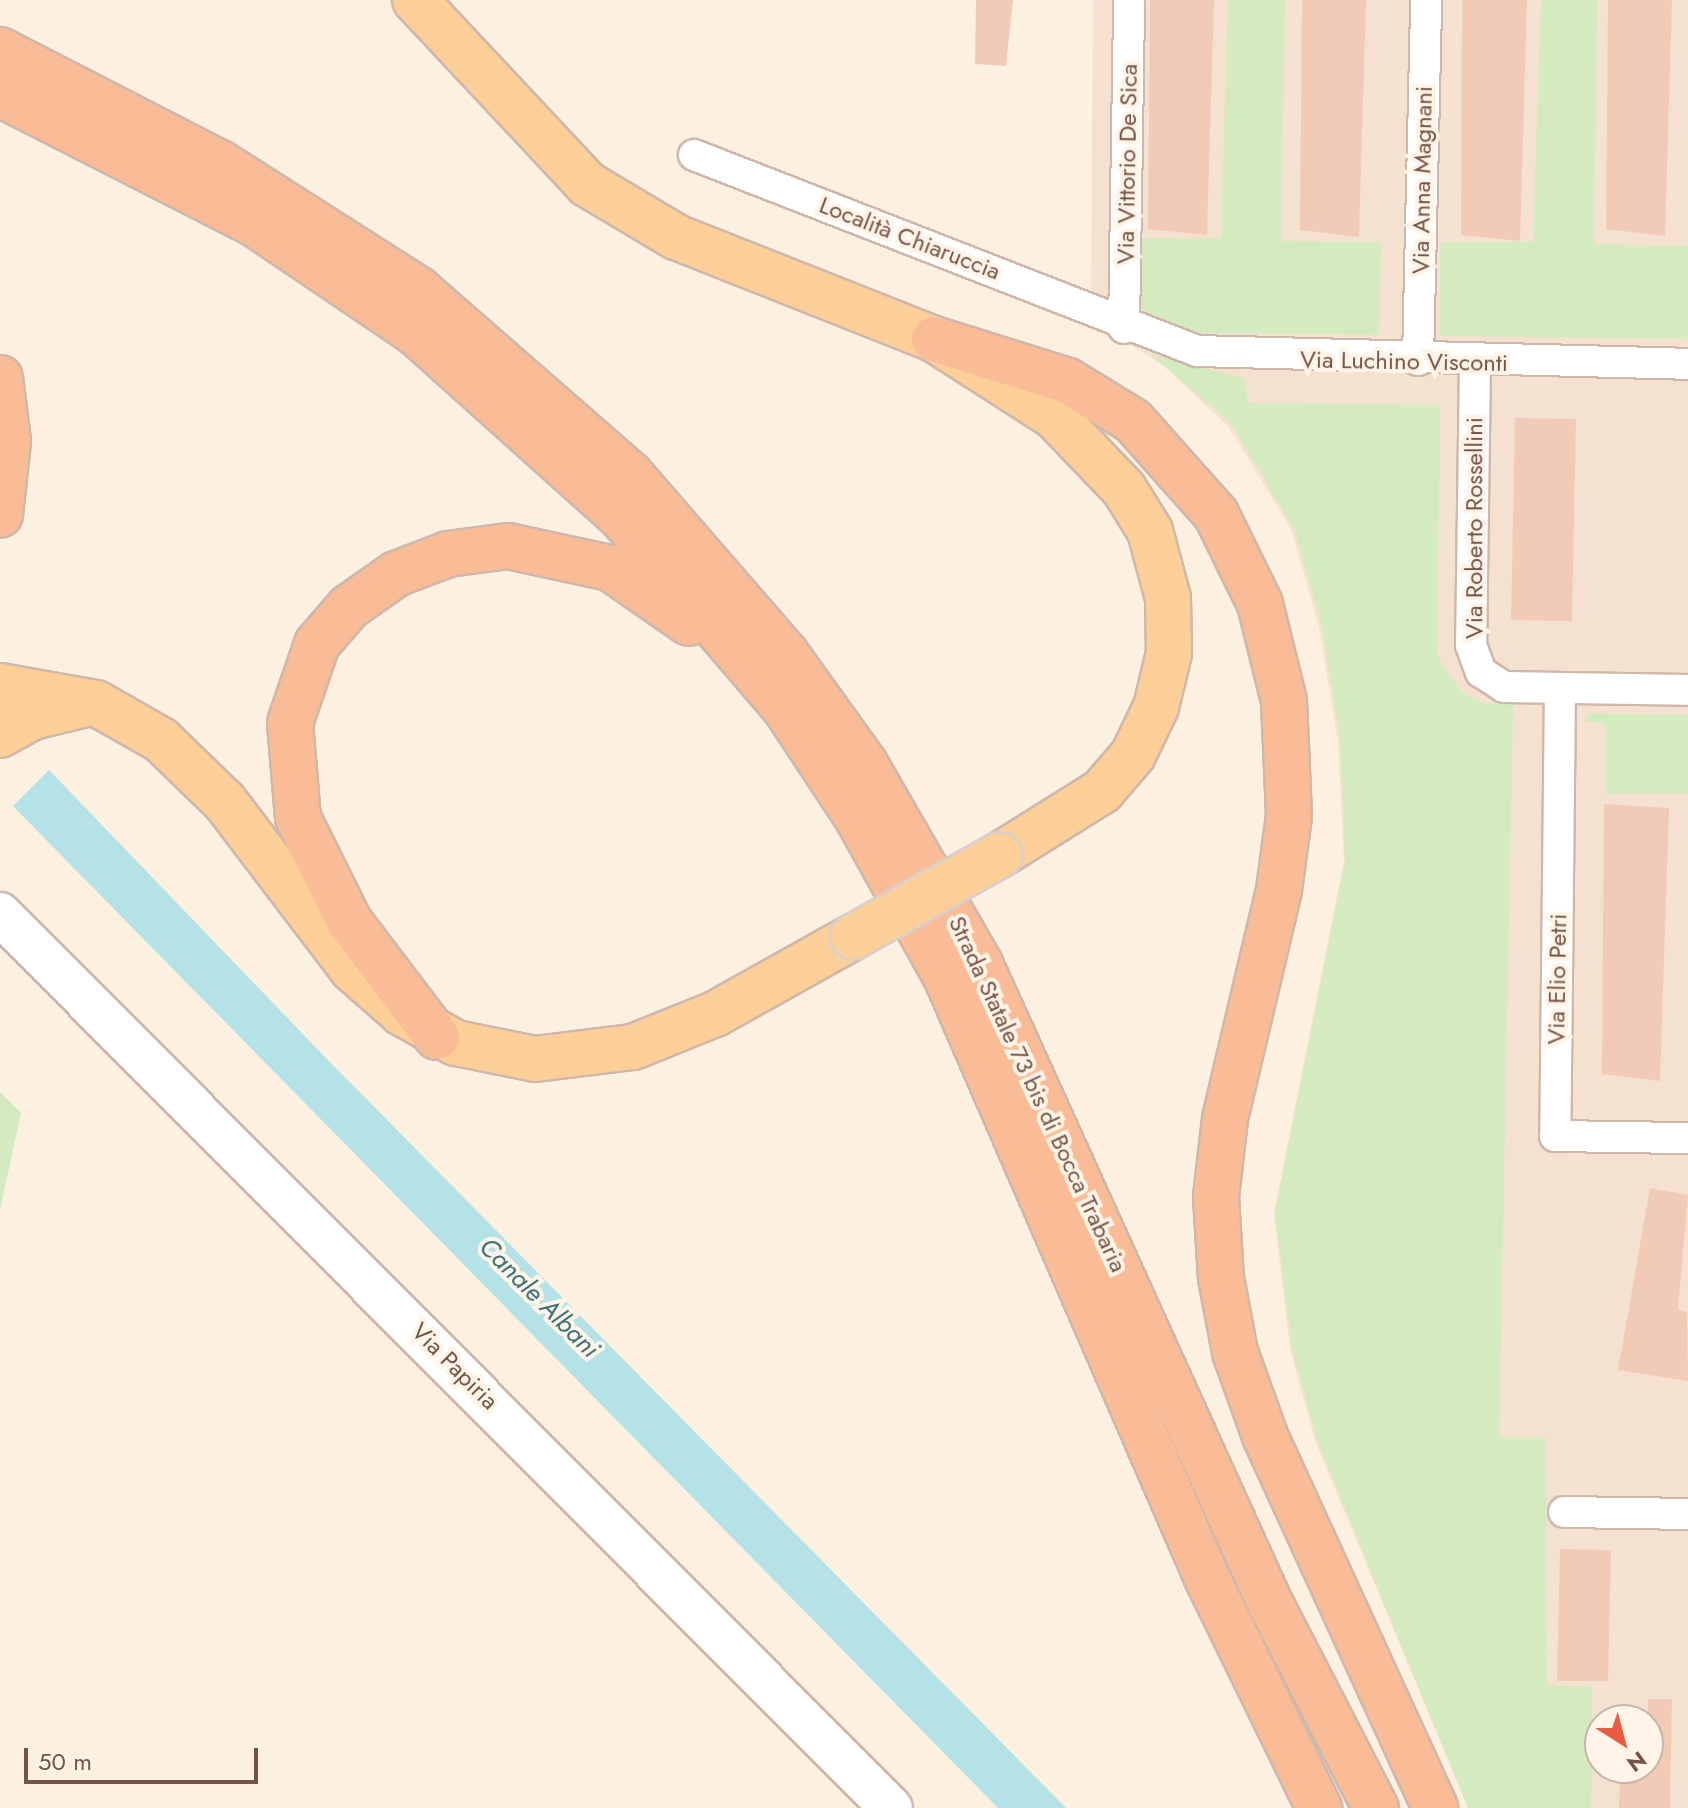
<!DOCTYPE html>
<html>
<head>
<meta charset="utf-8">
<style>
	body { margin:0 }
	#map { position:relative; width:1688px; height:1808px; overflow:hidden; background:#fcf0e1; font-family:Jost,sans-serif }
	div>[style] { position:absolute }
	.residential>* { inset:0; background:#f4e1cf }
	.green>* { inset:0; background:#d4eabf }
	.water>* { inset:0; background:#b5e2e6 }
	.pier>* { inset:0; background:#fcf0e1 }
	.building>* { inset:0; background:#f2cbb8 }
	.roads { filter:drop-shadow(2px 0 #cfb8ab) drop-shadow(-2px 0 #cfb8ab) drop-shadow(0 2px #cfb8ab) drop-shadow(0 -2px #cfb8ab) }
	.minor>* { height:30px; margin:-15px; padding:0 15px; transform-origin:15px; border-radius:15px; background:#fff }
	.secondary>* { height:42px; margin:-21px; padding:0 21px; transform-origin:21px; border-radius:21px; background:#fff }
	.primary>* { height:44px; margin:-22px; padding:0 22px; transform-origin:22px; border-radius:22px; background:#fccf98 }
	.trunk>* { height:44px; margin:-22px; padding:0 22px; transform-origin:22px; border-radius:22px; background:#fabc97 }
	.bridges { filter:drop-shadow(2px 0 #d8cfcc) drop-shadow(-2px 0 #d8cfcc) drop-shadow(0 2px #d8cfcc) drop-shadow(0 -2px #d8cfcc) }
	.primary-bridge>* { height:44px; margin:-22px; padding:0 22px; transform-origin:22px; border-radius:22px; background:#fccf98 }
	span { translate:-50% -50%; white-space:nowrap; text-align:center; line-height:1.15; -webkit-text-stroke:8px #fff4e7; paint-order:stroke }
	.street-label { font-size:24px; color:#745448 }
	.water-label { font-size:26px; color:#3c7479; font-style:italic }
	.north { position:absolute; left:1584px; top:1704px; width:80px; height:80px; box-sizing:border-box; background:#fff4e7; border:2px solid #c7b4a7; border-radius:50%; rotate:144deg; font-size:22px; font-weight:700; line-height:32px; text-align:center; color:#745448 }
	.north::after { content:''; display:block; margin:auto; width:28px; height:36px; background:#e85c44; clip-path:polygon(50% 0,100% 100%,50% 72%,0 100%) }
	.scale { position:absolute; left:24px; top:1748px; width:234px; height:36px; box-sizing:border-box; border:4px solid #745448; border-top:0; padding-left:10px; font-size:24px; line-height:28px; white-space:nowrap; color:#745448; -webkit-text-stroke:6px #fff4e7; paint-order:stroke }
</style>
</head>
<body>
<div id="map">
	<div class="residential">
		<i style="clip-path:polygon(evenodd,1093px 0,1688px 0,1688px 1808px,1468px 1808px,1315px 1441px,1290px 1349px,1274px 1213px,1344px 860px,1338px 742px,1319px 627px,1291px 529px,1228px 426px,1164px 366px,1091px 319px,1093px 0,1600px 1720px,1648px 1720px,1648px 1768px,1600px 1768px,1600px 1720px)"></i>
	</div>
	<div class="green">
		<i style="clip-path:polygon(1228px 0,1285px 0,1281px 241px,1381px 242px,1379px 335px,1191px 333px,1130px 311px,1132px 239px,1221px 238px)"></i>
		<i style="clip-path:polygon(1541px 0,1597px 0,1594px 244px,1688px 246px,1688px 339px,1440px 336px,1440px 242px,1533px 242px)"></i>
		<i style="clip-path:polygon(1151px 355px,1244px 378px,1248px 403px,1440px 405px,1437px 656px,1462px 693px,1484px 703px,1513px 704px,1499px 1437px,1546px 1437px,1547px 1685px,1592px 1687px,1591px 1808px,1468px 1808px,1317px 1440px,1292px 1348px,1275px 1213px,1345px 862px,1341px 743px,1322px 626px,1294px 529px,1231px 423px)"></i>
		<i style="clip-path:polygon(1589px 713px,1688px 715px,1688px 794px,1606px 794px,1606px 724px,1584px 721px)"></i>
		<i style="clip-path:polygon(0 1092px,21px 1113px,0 1210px)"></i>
	</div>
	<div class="water">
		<i style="clip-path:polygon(0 719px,322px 1054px,1066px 1808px,998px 1808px,0 793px)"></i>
	</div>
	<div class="pier">
		<i style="clip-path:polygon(0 715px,52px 767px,10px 809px,0 798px)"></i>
	</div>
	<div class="building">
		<i style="clip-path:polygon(976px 0,1013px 0,1006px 66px,975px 64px)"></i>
		<i style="clip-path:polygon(1150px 0,1214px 0,1207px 235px,1148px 229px)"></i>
		<i style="clip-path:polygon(1302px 0,1366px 0,1359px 237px,1300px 230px)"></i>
		<i style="clip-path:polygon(1462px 0,1527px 0,1520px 241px,1461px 235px)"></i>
		<i style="clip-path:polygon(1608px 0,1672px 0,1665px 236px,1606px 229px)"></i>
		<i style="clip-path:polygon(1515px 418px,1576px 419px,1572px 621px,1511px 620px)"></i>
		<i style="clip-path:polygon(1604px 804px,1669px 808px,1660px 1081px,1602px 1074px)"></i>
		<i style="clip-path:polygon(1650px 1188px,1688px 1195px,1678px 1309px,1687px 1313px,1688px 1381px,1618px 1370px)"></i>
		<i style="clip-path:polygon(1560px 1549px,1611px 1550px,1608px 1681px,1557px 1681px)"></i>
		<i style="clip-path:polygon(1648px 1699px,1672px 1699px,1670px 1808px,1619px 1808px,1620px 1768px,1648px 1768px)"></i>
	</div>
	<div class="roads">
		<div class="minor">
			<i style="left:694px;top:155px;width:540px;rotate:21.29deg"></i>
			<i style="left:1197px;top:351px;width:491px;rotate:1.5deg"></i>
			<i style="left:1124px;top:328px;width:328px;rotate:-89.1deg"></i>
			<i style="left:1418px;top:360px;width:360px;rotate:-88.7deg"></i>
			<i style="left:1475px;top:363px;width:282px;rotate:90.8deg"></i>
			<i style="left:1471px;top:645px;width:29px;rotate:70deg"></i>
			<i style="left:1481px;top:672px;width:27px;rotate:33deg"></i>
			<i style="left:1504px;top:687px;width:184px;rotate:0.9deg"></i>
			<i style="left:1560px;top:688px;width:448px;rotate:90.6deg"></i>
			<i style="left:1555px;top:1136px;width:133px;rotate:0.9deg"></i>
			<i style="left:1564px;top:1512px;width:124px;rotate:0.9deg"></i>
		</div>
		<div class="secondary">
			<i style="left:0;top:914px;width:1262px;rotate:45.1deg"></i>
		</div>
		<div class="primary">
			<i style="left:415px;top:0;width:252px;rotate:46.9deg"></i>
			<i style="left:587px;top:184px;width:104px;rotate:30.8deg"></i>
			<i style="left:676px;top:237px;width:277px;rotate:21.6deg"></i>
			<i style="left:934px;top:339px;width:143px;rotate:32.7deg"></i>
			<i style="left:1054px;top:416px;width:101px;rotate:46.2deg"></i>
			<i style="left:1124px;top:489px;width:49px;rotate:58.2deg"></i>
			<i style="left:1150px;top:531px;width:69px;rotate:75deg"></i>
			<i style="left:1168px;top:598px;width:55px;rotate:89deg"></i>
			<i style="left:1169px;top:653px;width:56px;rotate:103.5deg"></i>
			<i style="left:1156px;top:707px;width:53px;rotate:115.6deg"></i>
			<i style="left:1133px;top:755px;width:48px;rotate:130.7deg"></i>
			<i style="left:1102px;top:791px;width:120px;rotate:147.9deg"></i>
			<i style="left:0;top:686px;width:97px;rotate:10deg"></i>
			<i style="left:96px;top:703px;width:75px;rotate:29.6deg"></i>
			<i style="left:161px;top:740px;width:89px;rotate:44.1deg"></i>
			<i style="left:225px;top:802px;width:210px;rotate:52.7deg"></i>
			<i style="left:352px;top:969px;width:67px;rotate:41.3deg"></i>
			<i style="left:402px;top:1013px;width:62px;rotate:29.1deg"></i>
			<i style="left:456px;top:1043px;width:81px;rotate:11.4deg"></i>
			<i style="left:535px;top:1059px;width:99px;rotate:-7deg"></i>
			<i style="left:633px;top:1047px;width:88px;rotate:-21.9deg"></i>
			<i style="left:715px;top:1014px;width:158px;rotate:-29.2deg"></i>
			<i style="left:0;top:735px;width:38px;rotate:-29deg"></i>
			<i style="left:33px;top:717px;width:50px;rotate:-13.8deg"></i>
		</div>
		<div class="trunk">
			<i style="left:0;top:50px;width:247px;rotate:27.2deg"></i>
			<i style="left:220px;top:163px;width:236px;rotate:32.5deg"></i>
			<i style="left:419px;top:290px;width:280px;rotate:41.1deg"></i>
			<i style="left:630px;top:474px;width:238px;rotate:49.1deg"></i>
			<i style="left:786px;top:654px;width:135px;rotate:54.3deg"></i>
			<i style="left:865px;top:764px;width:231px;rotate:60.1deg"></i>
			<i style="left:980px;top:964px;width:702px;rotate:65.59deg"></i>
			<i style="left:1270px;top:1603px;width:231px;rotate:62.7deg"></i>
			<i style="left:0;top:94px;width:286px;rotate:27deg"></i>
			<i style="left:255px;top:224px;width:194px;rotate:34.1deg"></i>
			<i style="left:416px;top:333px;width:277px;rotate:41.9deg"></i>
			<i style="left:622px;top:518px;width:250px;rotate:49.4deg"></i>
			<i style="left:785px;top:708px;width:131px;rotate:56.6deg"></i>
			<i style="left:857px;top:817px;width:185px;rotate:60.9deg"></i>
			<i style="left:947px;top:979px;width:655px;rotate:66.53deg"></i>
			<i style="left:1208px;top:1580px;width:254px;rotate:64deg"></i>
			<i style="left:934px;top:339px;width:140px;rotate:17.4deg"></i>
			<i style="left:1068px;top:381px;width:76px;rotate:31.6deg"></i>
			<i style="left:1133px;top:421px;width:125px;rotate:48.3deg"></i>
			<i style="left:1216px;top:514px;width:100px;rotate:63.9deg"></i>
			<i style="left:1260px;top:604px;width:100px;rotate:76.1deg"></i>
			<i style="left:1284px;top:701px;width:115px;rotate:87.5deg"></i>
			<i style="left:1289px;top:816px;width:75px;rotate:97.7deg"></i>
			<i style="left:1279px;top:890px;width:235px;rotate:103.3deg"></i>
			<i style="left:1225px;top:1119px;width:79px;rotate:96.6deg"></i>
			<i style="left:1216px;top:1197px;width:81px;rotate:86.5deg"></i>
			<i style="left:1221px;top:1278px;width:75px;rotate:79.3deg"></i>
			<i style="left:1235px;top:1352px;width:89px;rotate:70.3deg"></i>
			<i style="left:1265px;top:1436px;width:409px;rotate:65.4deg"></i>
			<i style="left:0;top:378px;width:64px;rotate:82.8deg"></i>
			<i style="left:8px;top:441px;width:74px;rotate:96.2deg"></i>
			<i style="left:437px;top:1037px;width:146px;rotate:-127.2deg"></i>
			<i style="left:349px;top:921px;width:115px;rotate:-116.3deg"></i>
			<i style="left:298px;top:818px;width:95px;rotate:-94.8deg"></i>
			<i style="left:290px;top:723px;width:83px;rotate:-71.1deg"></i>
			<i style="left:317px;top:644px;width:49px;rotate:-49.1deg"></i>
			<i style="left:349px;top:607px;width:57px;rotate:-35.1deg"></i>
			<i style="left:396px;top:574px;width:56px;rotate:-21deg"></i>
			<i style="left:448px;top:554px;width:61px;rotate:-7.6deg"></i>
			<i style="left:508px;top:546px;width:104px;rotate:12.2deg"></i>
			<i style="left:610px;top:568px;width:96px;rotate:34.8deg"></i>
		</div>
	</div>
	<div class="bridges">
		<div class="primary-bridge">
			<i style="left:853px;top:937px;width:168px;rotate:-29.2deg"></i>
		</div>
	</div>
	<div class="street-label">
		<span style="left:1127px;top:164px;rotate:-89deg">Via Vittorio De Sica</span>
		<span style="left:1422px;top:180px;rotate:-89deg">Via Anna Magnani</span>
		<span style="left:910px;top:238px;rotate:21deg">Località Chiaruccia</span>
		<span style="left:1404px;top:361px;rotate:1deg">Via Luchino Visconti</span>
		<span style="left:1474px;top:528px;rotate:-90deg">Via Roberto Rossellini</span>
		<span style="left:1557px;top:979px;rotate:-89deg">Via Elio Petri</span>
		<span style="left:1038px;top:1094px;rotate:65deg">Strada Statale 73 bis di Bocca Trabaria</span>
		<span style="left:455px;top:1366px;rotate:45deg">Via Papiria</span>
	</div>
	<div class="water-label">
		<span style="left:539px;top:1298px;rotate:45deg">Canale Albani</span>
	</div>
	<div class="north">N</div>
	<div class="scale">50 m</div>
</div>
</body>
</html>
